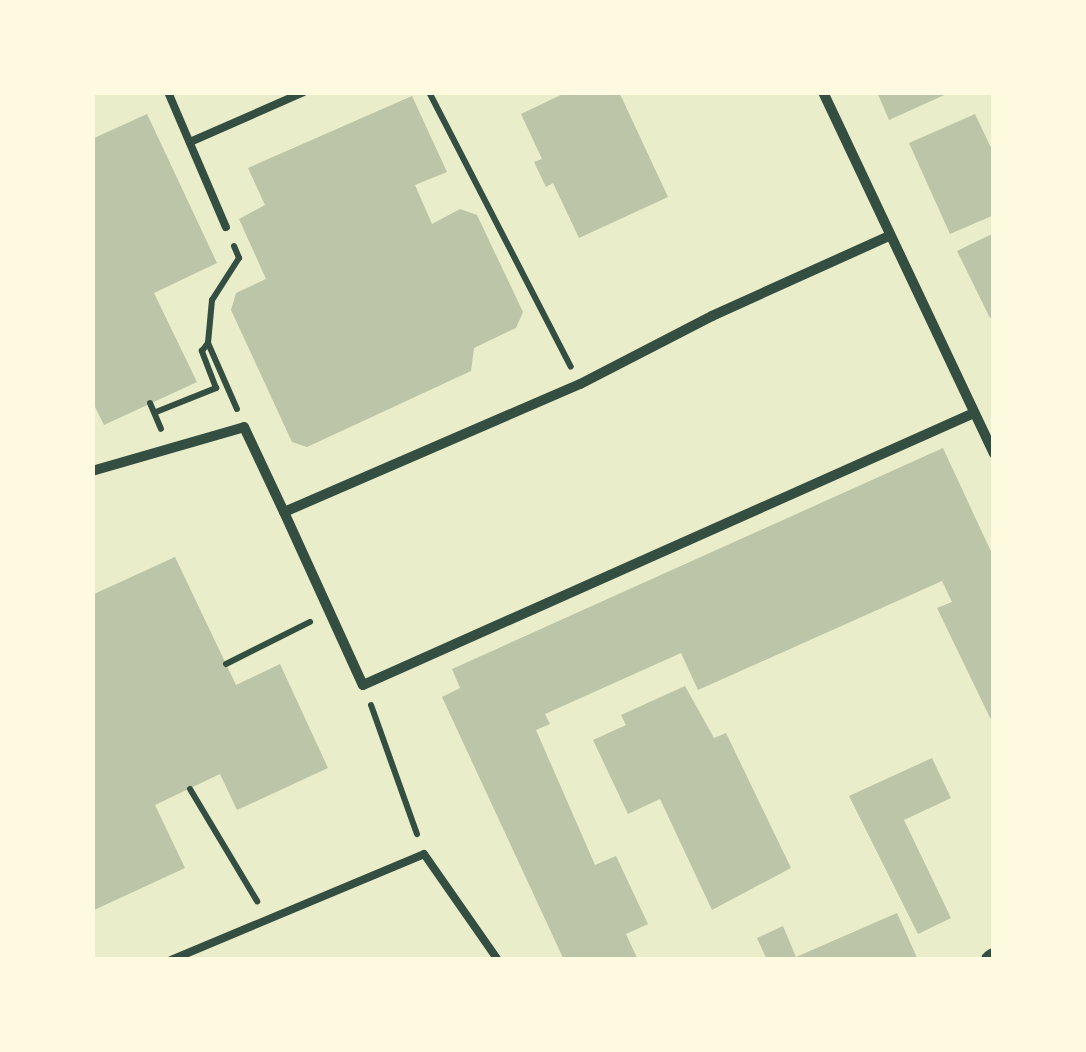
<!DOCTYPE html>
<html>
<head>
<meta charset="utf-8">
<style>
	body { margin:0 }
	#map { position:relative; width:1086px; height:1052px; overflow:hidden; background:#e9edc9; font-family:Mulish,sans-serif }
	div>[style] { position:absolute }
	.building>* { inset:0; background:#bcc5a7 }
	.path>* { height:6px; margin:-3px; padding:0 3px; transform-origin:3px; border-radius:3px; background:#344e41 }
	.service>* { height:8px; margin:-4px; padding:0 4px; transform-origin:4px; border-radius:4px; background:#344e41 }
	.minor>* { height:10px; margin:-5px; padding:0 5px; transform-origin:5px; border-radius:5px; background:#344e41 }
	.secondary>* { height:20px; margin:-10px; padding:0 10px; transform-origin:10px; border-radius:10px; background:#344e41 }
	span { translate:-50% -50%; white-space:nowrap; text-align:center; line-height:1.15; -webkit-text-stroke:10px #fefae0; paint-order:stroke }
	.frame { position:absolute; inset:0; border:95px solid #fefae0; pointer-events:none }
</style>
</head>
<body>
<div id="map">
	<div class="building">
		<i style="clip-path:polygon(567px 92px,619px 92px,668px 197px,579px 238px,553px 183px,546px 187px,534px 162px,542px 159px,521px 114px)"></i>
		<i style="clip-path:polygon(877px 92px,951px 92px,889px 120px)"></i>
		<i style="clip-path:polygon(412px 96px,447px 172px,415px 185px,432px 224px,460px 209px,477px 215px,523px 312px,516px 328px,474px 348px,471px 371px,307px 447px,292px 442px,231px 310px,236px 293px,266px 279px,239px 219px,265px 205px,248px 168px)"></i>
		<i style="clip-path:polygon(147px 114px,217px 263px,154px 293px,197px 382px,104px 425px,92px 401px,92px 139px)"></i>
		<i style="clip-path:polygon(975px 114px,994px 154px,994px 215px,950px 234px,909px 143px)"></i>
		<i style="clip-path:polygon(994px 233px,994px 317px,990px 318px,957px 251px)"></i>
		<i style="clip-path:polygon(943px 448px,994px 558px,994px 726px,937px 608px,952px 602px,942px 581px,698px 690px,681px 653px,545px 714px,550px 724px,536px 730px,595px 865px,616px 856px,648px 924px,626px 934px,638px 960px,564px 960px,442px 697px,460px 688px,452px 669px)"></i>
		<i style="clip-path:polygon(175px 557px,236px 685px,280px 664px,328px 768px,237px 810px,220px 774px,155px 805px,185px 868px,92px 911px,92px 595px)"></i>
		<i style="clip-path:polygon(685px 686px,714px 738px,726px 733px,791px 868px,712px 910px,660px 799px,628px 814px,593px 740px,626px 725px,621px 715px)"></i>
		<i style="clip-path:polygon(932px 758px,951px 798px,904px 820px,951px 918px,918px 934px,849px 796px)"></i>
		<i style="clip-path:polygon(897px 913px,918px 960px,767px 960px,757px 938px,783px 926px,796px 957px)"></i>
	</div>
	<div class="path">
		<i style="left:429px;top:92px;width:309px;rotate:62.7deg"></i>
		<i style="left:234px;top:246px;width:13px;rotate:67deg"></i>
		<i style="left:239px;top:258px;width:50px;rotate:122.7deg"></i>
		<i style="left:212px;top:300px;width:43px;rotate:95.3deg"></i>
		<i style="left:208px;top:343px;width:72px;rotate:66.3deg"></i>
		<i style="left:150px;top:403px;width:28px;rotate:67deg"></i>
		<i style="left:156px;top:412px;width:65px;rotate:-21.8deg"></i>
		<i style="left:216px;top:388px;width:40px;rotate:-111deg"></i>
		<i style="left:202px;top:351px;width:10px;rotate:-53deg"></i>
		<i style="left:226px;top:664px;width:94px;rotate:-26.6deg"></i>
		<i style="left:371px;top:705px;width:137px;rotate:70.4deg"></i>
		<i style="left:190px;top:789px;width:131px;rotate:59.1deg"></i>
	</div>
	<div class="service">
		<i style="left:168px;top:92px;width:147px;rotate:66.8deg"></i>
		<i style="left:190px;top:142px;width:124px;rotate:-23.7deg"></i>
		<i style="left:171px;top:960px;width:274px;rotate:-22.7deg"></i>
		<i style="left:424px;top:854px;width:129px;rotate:55.1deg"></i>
	</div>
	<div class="minor">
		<i style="left:823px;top:92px;width:400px;rotate:64.7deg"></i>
		<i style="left:889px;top:236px;width:194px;rotate:155.7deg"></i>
		<i style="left:712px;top:316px;width:148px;rotate:152.7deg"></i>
		<i style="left:580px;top:384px;width:322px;rotate:156.6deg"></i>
		<i style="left:284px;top:512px;width:190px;rotate:65.5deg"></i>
		<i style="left:363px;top:685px;width:669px;rotate:-24deg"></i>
		<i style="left:92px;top:471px;width:158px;rotate:-16.1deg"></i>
		<i style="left:244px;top:427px;width:94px;rotate:64.8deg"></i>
	</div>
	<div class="secondary">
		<i style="left:991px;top:960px;width:4px;rotate:-34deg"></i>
	</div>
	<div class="frame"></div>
</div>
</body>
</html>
